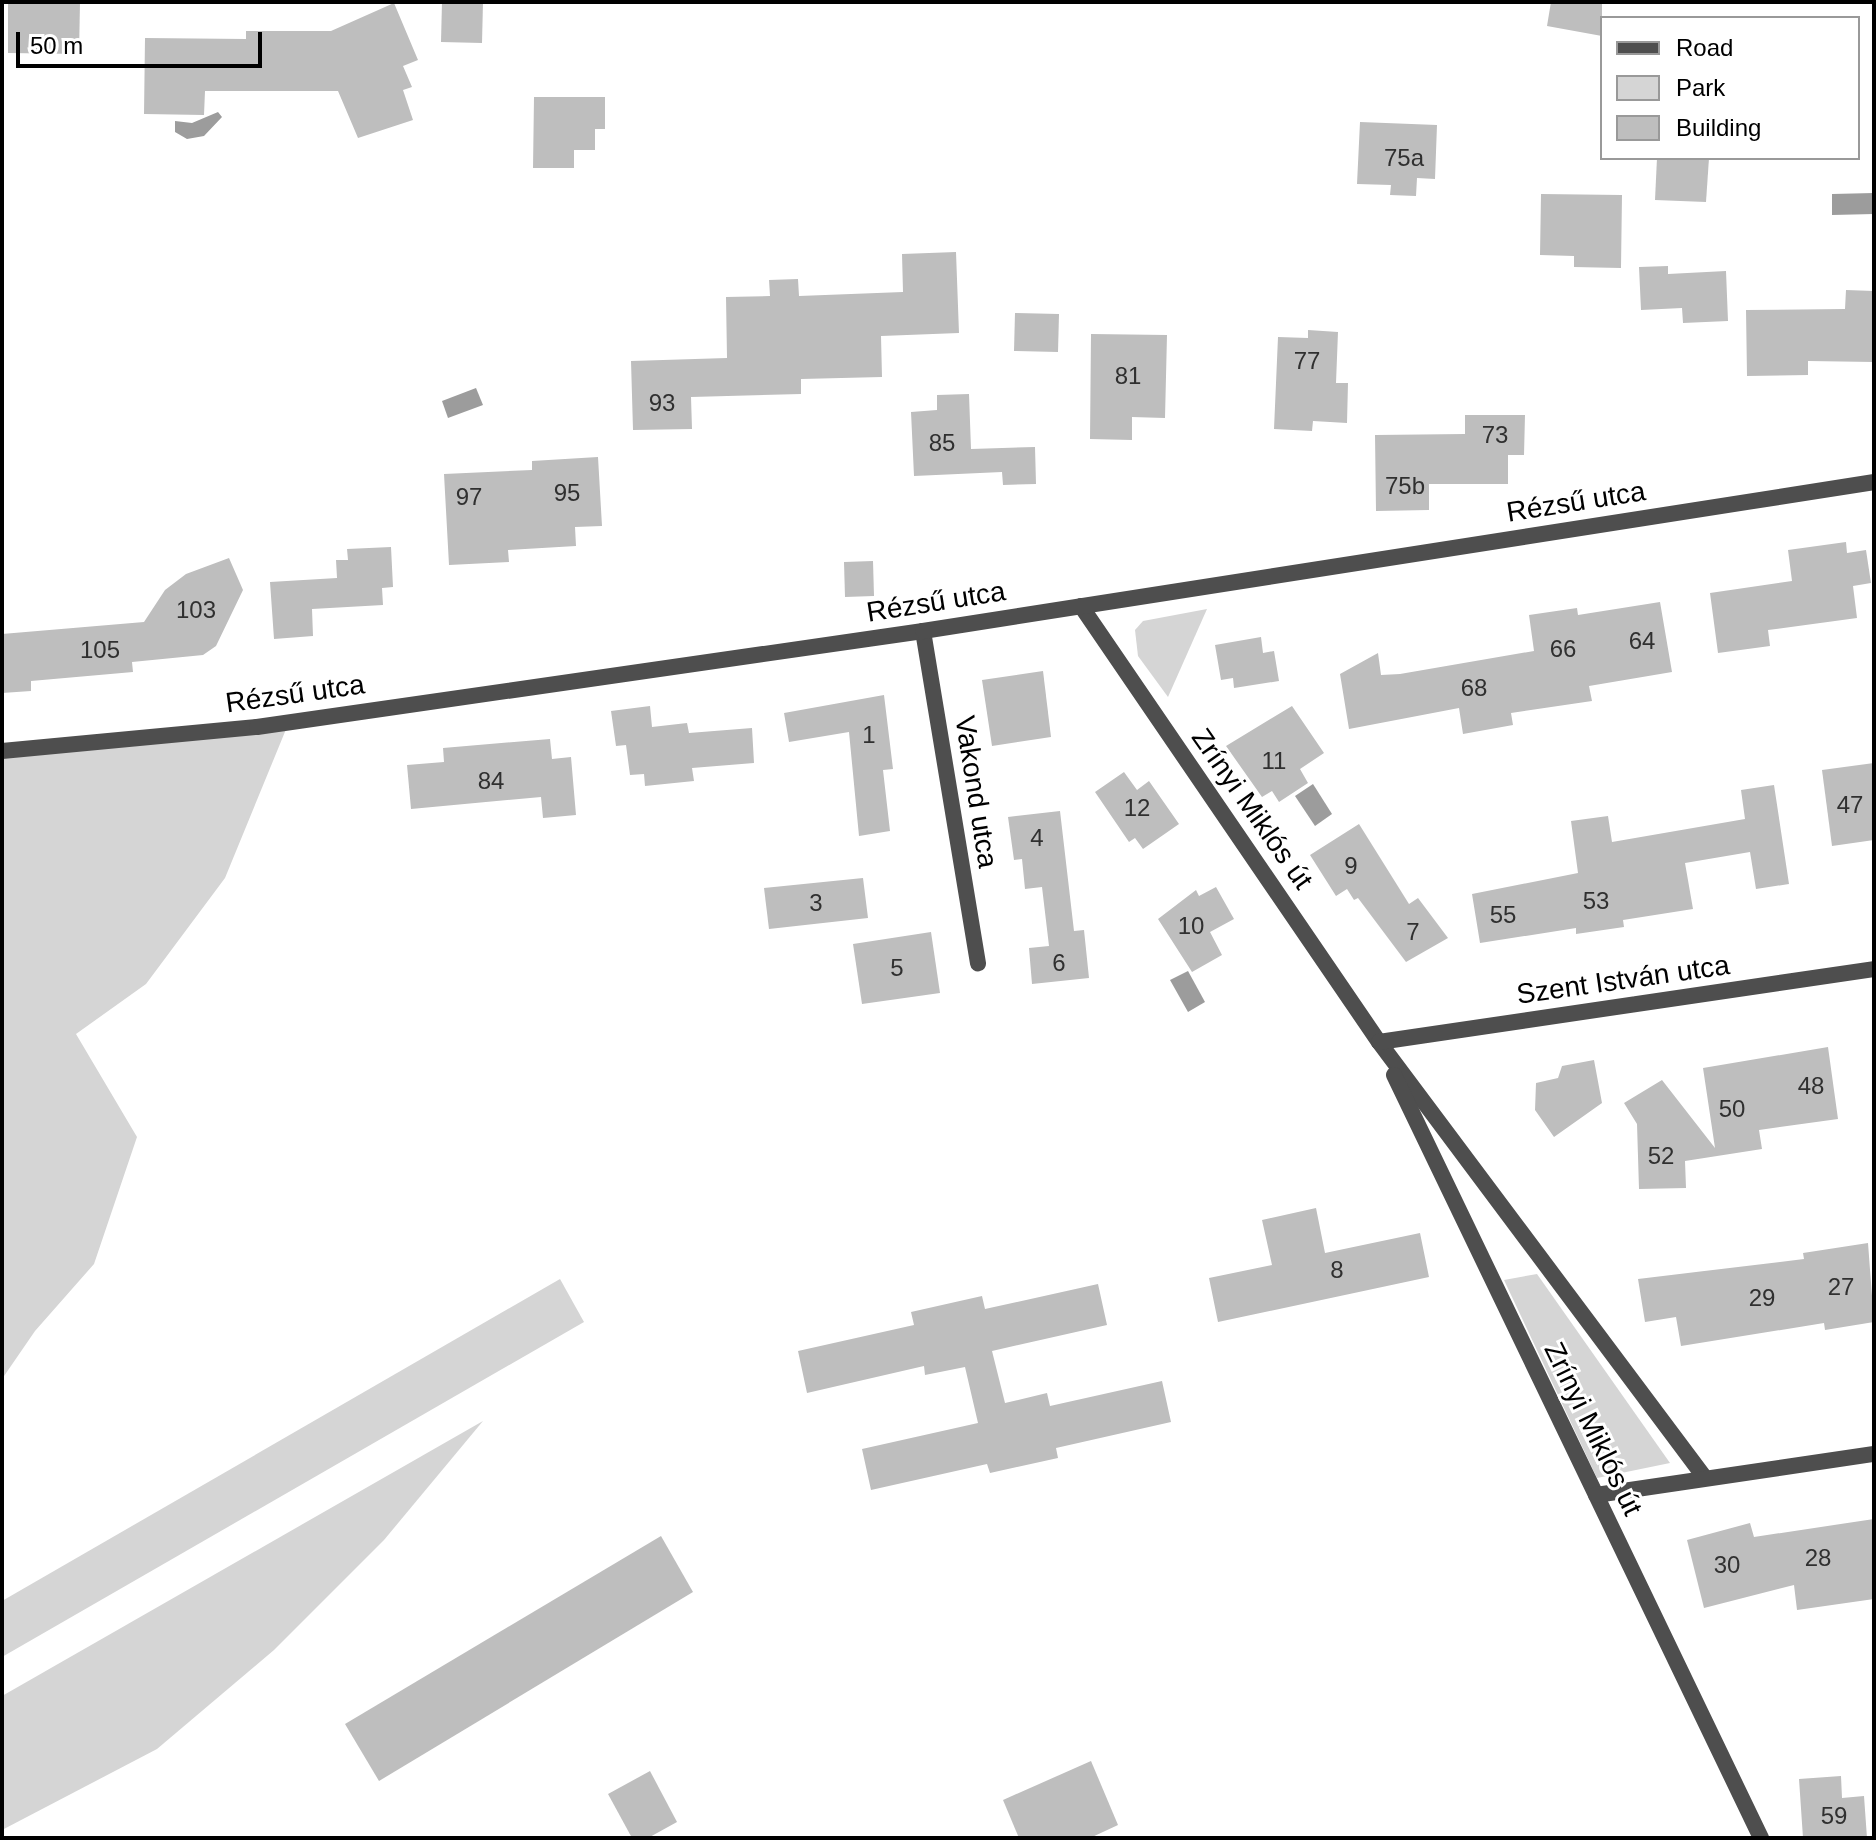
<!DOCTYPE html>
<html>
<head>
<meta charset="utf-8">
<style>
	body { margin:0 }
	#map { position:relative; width:1876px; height:1840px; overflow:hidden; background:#fff; font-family:Helvetica,sans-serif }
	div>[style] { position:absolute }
	.green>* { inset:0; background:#d5d5d5 }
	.water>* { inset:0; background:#9c9c9c }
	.building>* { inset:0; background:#bebebe }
	.street>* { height:16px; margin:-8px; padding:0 8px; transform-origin:8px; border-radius:8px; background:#4e4e4e }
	span { translate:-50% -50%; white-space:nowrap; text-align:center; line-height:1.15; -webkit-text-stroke:6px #fff; paint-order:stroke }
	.number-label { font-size:24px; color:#303030 }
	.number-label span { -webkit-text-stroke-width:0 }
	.street-label { font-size:28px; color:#000 }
	.frame { position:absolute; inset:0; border:4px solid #000; pointer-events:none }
	.legend { position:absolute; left:1600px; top:16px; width:260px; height:144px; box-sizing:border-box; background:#fff; border:2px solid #999; margin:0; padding:10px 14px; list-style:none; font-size:24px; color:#000 }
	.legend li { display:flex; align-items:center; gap:16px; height:40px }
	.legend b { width:40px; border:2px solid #999 }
	.scale { position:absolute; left:16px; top:32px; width:246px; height:36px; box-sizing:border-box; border:4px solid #000; border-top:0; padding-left:10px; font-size:24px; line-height:28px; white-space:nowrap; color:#000; -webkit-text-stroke:6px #fff; paint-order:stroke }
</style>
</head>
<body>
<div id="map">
	<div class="green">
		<i style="clip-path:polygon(1207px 609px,1168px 697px,1138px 656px,1135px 630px,1143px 621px)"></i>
		<i style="clip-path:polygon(289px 722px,225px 878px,146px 984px,76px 1034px,137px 1137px,94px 1264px,35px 1331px,2px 1379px,2px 751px)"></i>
		<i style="clip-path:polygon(1537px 1274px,1670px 1463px,1597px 1478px,1504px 1280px)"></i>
		<i style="clip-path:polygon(560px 1279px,584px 1322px,2px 1657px,2px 1601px)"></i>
		<i style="clip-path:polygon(483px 1421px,384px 1540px,274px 1650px,157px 1749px,2px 1830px,2px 1696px)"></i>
	</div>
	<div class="water">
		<i style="clip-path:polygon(218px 112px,222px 117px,204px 136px,187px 139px,175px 132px,175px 121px,192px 123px)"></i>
		<i style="clip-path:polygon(1874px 193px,1874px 214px,1832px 215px,1832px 194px)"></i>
		<i style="clip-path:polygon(476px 388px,483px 405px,448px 418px,442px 401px)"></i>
		<i style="clip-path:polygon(1313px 784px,1332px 814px,1315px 826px,1295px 796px)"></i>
		<i style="clip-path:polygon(1188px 971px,1205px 1002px,1188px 1012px,1170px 980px)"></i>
	</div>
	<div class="building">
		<i style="clip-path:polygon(8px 2px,80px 2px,79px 54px,8px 53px)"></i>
		<i style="clip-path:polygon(442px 2px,483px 2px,482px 43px,441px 42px)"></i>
		<i style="clip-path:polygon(1551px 2px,1602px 2px,1602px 36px,1547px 26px)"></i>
		<i style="clip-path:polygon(394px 3px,418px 60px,403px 66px,412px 87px,403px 90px,413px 120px,358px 138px,338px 91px,205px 91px,204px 115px,144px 114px,145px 38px,246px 39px,246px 31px,331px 31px)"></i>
		<i style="clip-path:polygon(534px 97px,605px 97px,605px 129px,595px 129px,595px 150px,574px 150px,574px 168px,533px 168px)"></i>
		<i style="clip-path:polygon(1360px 122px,1437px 125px,1435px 179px,1417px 178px,1416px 196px,1390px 195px,1391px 185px,1357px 184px)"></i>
		<i style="clip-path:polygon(1657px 158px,1709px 158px,1706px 202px,1655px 200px)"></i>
		<i style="clip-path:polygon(1541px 194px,1622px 195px,1621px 268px,1574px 267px,1574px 256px,1540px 255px)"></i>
		<i style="clip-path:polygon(956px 252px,959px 333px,881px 336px,882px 377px,801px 379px,801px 394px,691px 397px,692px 429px,633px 430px,631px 361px,727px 358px,726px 297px,770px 296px,769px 280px,798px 279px,799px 296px,903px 292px,902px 254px)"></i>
		<i style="clip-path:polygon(1668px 266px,1668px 274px,1726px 271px,1728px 321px,1683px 323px,1682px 308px,1641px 310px,1639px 267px)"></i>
		<i style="clip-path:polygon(1846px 290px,1874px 291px,1874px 362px,1808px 361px,1808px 375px,1747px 376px,1746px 310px,1845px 309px)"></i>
		<i style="clip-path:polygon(1015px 313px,1059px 314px,1058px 352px,1014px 351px)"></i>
		<i style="clip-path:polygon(1308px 330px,1338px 332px,1336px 383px,1348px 383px,1347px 423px,1313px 421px,1312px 431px,1274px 429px,1278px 337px,1308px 338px)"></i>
		<i style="clip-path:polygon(1091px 334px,1167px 335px,1165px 418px,1132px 417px,1132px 440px,1090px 439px)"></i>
		<i style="clip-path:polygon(969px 394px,971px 449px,1035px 447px,1036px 484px,1003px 485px,1002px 472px,914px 476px,911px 412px,937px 410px,937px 395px)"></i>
		<i style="clip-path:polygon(1465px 415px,1525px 415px,1524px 455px,1508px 455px,1508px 484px,1429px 484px,1429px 510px,1376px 511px,1375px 435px,1465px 434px)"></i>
		<i style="clip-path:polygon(598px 457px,602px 526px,575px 527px,576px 546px,508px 550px,509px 562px,449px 565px,444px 474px,532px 470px,532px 461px)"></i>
		<i style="clip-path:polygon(1846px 542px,1847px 553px,1866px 550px,1871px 583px,1853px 586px,1857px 618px,1768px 630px,1770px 646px,1718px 653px,1710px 593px,1792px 581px,1788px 550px)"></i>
		<i style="clip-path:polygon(391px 547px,393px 587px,382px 588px,383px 605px,312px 609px,313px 636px,274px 639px,270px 582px,337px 578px,336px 560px,348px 560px,347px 549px)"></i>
		<i style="clip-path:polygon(229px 558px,243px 590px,216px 646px,203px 655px,132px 662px,133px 672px,31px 681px,31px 691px,2px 693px,2px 634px,144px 622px,165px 590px,186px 574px)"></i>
		<i style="clip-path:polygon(873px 561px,874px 596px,845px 597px,844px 562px)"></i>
		<i style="clip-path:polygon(1660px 602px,1672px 672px,1589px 686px,1592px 701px,1511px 713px,1513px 725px,1463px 734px,1459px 708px,1349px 729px,1340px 674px,1378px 653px,1381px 675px,1400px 674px,1534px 651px,1529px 615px,1577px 608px,1578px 615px)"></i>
		<i style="clip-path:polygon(1261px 637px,1263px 653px,1274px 651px,1279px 681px,1234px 688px,1233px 678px,1221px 680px,1215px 645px)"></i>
		<i style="clip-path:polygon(1043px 671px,1051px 737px,992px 746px,982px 680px)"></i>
		<i style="clip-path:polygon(884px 695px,893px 769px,883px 770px,890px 831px,859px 836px,849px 732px,789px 742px,784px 713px)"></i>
		<i style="clip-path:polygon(650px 706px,652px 727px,687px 723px,689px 733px,752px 728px,754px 763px,692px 768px,694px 781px,645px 786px,644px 774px,630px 775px,626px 745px,616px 746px,611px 711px)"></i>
		<i style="clip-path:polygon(1292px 706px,1324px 753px,1300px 769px,1308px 783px,1279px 802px,1272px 791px,1262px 797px,1226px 746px)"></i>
		<i style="clip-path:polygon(550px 739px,552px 759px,571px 757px,576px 815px,543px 818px,541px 797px,411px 809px,407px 765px,444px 762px,443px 748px)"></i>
		<i style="clip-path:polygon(1874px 763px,1874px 840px,1832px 846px,1822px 770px)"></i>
		<i style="clip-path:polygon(1124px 772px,1137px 790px,1149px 781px,1179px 824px,1143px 849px,1135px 838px,1129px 842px,1095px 792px)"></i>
		<i style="clip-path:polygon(1774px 785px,1789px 884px,1756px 889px,1750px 852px,1685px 863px,1693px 909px,1623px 920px,1624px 927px,1576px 934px,1576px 928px,1480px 943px,1472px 894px,1578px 873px,1571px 821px,1608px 816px,1612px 842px,1745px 819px,1741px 790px)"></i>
		<i style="clip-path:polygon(1060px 811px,1074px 931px,1084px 930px,1089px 978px,1032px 984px,1029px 948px,1049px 946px,1042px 887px,1025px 889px,1022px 859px,1014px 860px,1008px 817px)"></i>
		<i style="clip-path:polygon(1359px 824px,1409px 904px,1418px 898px,1448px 938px,1406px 962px,1358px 898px,1354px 900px,1347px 889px,1336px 896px,1310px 855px)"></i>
		<i style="clip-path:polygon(863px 878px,868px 918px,769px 929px,764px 888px)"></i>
		<i style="clip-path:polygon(1216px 887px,1234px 919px,1210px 932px,1222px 955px,1192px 972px,1158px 919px,1196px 890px,1199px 896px)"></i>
		<i style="clip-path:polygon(931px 932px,940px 993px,862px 1004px,853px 944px)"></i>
		<i style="clip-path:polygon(1828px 1047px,1838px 1119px,1759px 1130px,1762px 1149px,1685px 1161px,1686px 1188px,1639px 1189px,1637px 1124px,1624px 1103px,1662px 1080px,1715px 1148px,1703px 1068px)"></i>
		<i style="clip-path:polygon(1594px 1060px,1602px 1103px,1554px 1137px,1535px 1110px,1536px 1083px,1558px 1078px,1562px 1066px)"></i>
		<i style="clip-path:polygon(1316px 1208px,1325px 1253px,1420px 1233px,1429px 1277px,1218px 1322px,1209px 1278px,1272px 1265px,1262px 1220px)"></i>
		<i style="clip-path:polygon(1868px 1243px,1874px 1322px,1825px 1330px,1824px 1323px,1681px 1346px,1676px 1317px,1645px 1322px,1638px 1279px,1804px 1259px,1803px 1253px)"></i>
		<i style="clip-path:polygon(1098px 1284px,1107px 1325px,992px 1351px,1005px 1403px,1047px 1393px,1050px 1406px,1162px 1381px,1171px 1422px,1056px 1448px,1058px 1458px,990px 1473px,987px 1464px,871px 1490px,862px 1449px,978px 1423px,965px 1367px,925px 1375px,924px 1366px,807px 1393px,798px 1351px,914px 1325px,911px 1312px,982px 1296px,985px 1309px)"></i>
		<i style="clip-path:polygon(1874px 1519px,1874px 1599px,1797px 1610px,1794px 1585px,1704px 1608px,1687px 1540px,1750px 1523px,1754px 1537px)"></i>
		<i style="clip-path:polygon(661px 1536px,693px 1592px,379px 1781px,345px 1724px)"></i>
		<i style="clip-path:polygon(1091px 1761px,1118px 1825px,1090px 1838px,1019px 1838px,1003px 1800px)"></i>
		<i style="clip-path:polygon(650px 1771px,677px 1822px,648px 1838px,632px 1838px,608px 1794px)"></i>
		<i style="clip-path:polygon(1841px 1776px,1842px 1798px,1864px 1796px,1867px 1838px,1803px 1838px,1799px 1779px)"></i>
	</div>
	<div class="street">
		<i style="left:1081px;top:606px;width:528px;rotate:55.65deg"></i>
		<i style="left:1379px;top:1042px;width:544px;rotate:53.21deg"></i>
		<i style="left:923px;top:631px;width:337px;rotate:80.6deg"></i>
		<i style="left:2px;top:751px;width:256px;rotate:-5.4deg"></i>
		<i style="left:257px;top:727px;width:673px;rotate:-8.2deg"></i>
		<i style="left:923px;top:631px;width:963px;rotate:-8.9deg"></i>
		<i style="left:1379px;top:1042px;width:500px;rotate:-8.39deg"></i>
		<i style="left:1394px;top:1075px;width:847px;rotate:64.31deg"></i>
		<i style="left:1596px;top:1495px;width:281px;rotate:-8.4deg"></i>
	</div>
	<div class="number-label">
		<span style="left:1404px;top:158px">75a</span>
		<span style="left:1307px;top:361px">77</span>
		<span style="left:1128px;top:376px">81</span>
		<span style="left:662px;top:403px">93</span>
		<span style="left:1495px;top:435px">73</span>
		<span style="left:942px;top:443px">85</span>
		<span style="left:1405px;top:486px">75b</span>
		<span style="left:567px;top:493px">95</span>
		<span style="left:469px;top:497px">97</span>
		<span style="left:196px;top:610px">103</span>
		<span style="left:1642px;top:641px">64</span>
		<span style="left:1563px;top:649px">66</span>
		<span style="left:100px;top:650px">105</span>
		<span style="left:1474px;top:688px">68</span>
		<span style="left:869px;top:735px">1</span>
		<span style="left:1274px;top:761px">11</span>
		<span style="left:491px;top:781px">84</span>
		<span style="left:1850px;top:805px">47</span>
		<span style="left:1137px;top:808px">12</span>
		<span style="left:1037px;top:838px">4</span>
		<span style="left:1351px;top:866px">9</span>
		<span style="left:1596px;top:901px">53</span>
		<span style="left:816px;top:903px">3</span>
		<span style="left:1503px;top:915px">55</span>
		<span style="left:1191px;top:926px">10</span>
		<span style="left:1413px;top:932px">7</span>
		<span style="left:1059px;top:963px">6</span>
		<span style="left:897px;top:968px">5</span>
		<span style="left:1811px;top:1086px">48</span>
		<span style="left:1732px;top:1109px">50</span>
		<span style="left:1661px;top:1156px">52</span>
		<span style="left:1337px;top:1270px">8</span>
		<span style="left:1841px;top:1287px">27</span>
		<span style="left:1762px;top:1298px">29</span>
		<span style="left:1818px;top:1558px">28</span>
		<span style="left:1727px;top:1565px">30</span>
		<span style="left:1834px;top:1816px">59</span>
	</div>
	<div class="street-label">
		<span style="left:1576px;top:502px;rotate:-9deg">Rézsű utca</span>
		<span style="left:936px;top:602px;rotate:-9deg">Rézsű utca</span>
		<span style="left:295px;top:694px;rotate:-8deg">Rézsű utca</span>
		<span style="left:976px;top:792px;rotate:81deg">Vakond utca</span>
		<span style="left:1252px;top:809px;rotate:55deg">Zrínyi Miklós út</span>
		<span style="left:1623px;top:980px;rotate:-8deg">Szent István utca</span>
		<span style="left:1593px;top:1429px;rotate:64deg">Zrínyi Miklós út</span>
	</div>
	<div class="frame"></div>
	<ul class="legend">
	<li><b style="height:10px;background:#4e4e4e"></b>Road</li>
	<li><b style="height:22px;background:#d5d5d5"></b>Park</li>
	<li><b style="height:22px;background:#bebebe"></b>Building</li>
	</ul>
	<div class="scale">50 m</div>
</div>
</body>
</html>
